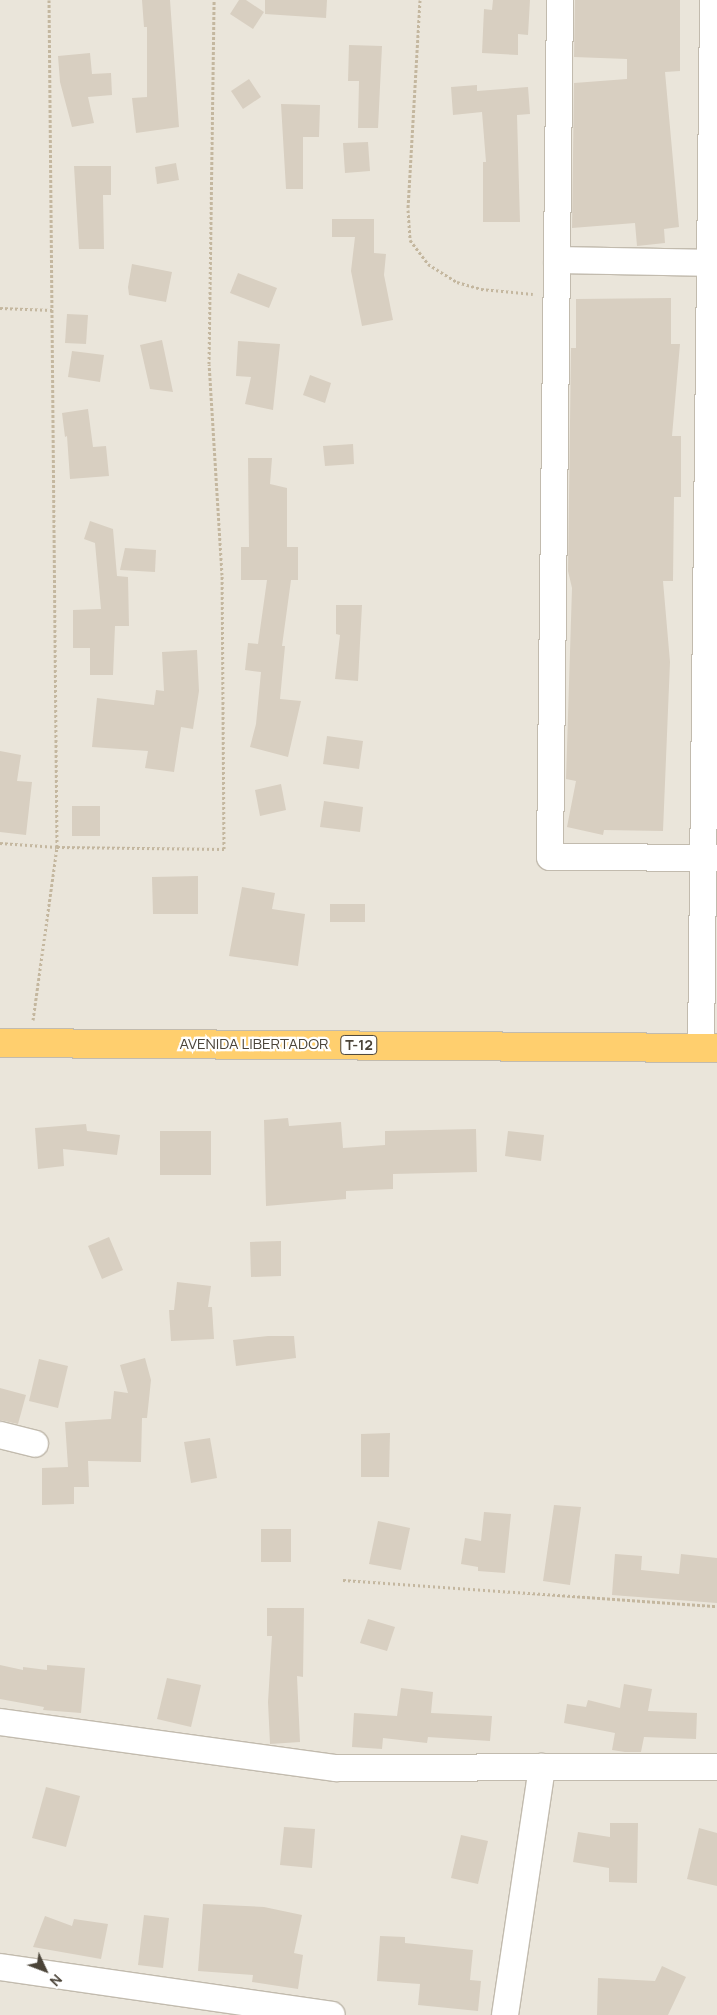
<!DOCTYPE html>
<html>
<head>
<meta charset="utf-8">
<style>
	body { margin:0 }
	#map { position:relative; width:717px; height:2015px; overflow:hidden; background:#f6f3ec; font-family:Manrope,sans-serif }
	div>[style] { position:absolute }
	.residential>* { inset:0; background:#eae5da }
	.building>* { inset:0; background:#d8cfc1 }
	.path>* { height:3px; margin-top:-1.5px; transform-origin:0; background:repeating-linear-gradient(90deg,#c4b79f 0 2.5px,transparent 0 5px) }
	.roads { filter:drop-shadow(1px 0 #c2bbae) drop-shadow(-1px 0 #c2bbae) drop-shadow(0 1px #c2bbae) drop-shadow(0 -1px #c2bbae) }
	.street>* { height:26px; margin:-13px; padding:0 13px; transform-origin:13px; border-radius:13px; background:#fff }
	.highway>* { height:28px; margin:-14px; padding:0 14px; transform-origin:14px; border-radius:14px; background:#ffcf6e }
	span { translate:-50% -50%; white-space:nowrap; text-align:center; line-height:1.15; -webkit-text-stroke:4.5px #fff; paint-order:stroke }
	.shield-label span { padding:1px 4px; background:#fff; border:1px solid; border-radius:4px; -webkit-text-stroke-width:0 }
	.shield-label { font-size:14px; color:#4b4439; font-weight:700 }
	.street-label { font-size:15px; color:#4b4439 }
	.north { position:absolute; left:20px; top:1945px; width:50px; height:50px; -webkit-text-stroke:4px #fff; paint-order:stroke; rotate:133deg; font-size:14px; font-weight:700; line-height:20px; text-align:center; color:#4b4439 }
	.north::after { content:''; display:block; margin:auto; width:18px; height:22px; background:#4b4439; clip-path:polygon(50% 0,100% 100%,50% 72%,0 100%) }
</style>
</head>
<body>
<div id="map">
	<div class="residential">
		<i style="clip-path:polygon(0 0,717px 0,717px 2015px,0 2015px)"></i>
	</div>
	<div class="building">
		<i style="clip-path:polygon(142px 0,170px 0,179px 127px,136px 133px,132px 98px,147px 97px,147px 27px,144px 27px)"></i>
		<i style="clip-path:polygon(239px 0,246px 0,264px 12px,253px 29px,230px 14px)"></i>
		<i style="clip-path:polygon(265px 0,327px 0,326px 18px,265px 14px)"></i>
		<i style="clip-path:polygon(493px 0,530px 0,528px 35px,518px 34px,518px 55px,482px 53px,484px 9px,492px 10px)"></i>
		<i style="clip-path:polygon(575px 0,680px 0,680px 71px,665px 72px,679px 227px,664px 229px,665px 243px,637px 246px,635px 223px,572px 228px,574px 83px,627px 79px,627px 59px,574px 57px)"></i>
		<i style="clip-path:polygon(349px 45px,382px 46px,378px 128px,358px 128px,359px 81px,348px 81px)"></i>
		<i style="clip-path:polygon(90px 53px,92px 74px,111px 73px,112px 95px,88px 97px,94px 123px,72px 127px,60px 82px,58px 56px)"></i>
		<i style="clip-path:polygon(249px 79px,261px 97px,243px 109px,231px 91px)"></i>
		<i style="clip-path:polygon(477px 85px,477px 91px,528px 87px,530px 114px,517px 115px,520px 222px,483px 222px,483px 162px,486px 162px,482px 112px,453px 115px,451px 87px)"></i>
		<i style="clip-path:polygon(281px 104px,320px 105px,319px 137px,303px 137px,303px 189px,286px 189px)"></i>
		<i style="clip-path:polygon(368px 142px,370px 171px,345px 173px,343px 143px)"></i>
		<i style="clip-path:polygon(176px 163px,179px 180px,157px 184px,155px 167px)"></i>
		<i style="clip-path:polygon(74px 166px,111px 166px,111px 195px,103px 195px,104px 249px,79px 249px)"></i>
		<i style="clip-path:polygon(332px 219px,374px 219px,374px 253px,386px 254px,384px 275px,393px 320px,362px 326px,351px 271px,355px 237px,332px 237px)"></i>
		<i style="clip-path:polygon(132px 264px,172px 272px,166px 302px,129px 295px,128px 287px)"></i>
		<i style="clip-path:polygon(238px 273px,277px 288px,269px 308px,230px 293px)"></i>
		<i style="clip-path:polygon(671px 298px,671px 344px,680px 344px,672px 436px,681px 436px,681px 497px,674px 497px,673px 581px,663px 581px,670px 662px,663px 831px,604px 830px,603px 835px,567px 827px,576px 781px,566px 779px,572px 588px,568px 571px,571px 348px,576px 348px,576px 299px)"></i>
		<i style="clip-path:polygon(67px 314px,88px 315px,86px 344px,65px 343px)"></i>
		<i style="clip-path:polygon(162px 340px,173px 392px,150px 389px,140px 345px)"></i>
		<i style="clip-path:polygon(238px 341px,280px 344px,273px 410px,245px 404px,251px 377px,236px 376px)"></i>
		<i style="clip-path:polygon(72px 351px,104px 355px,100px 382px,68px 377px)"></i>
		<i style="clip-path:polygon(310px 375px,331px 383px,325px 403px,303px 395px)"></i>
		<i style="clip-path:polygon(88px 409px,93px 447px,106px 446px,109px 476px,70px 479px,67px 436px,65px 437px,62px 413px)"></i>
		<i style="clip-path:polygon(353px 444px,354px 464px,325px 466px,323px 446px)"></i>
		<i style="clip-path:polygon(248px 458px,272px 458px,270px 484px,287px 488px,287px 547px,298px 547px,298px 580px,291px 580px,282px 646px,285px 646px,280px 699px,301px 701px,288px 757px,250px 747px,256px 724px,261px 672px,245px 670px,248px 643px,258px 644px,267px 580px,241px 580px,241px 547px,249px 547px)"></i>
		<i style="clip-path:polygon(90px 521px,113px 529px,117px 576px,128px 577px,129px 626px,115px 626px,113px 675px,90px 675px,90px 648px,73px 648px,73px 610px,101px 609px,95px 543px,84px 539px)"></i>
		<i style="clip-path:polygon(125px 548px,156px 550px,155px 572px,120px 570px)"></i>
		<i style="clip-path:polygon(336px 605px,362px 605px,358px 681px,335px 679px,340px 635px,336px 634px)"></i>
		<i style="clip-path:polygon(197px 650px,199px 691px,193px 729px,181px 727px,174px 772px,145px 768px,148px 751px,92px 747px,97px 698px,154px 705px,156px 690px,164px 691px,162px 652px)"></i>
		<i style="clip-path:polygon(327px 736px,363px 741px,359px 769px,323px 764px)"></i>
		<i style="clip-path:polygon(0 751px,21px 755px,17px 781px,32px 782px,26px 835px,0 832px)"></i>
		<i style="clip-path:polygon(281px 784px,286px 810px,260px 816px,255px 790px)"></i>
		<i style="clip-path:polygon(324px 801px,363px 807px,360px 832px,320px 827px)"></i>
		<i style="clip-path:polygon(72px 806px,100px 806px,100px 836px,72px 836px)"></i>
		<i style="clip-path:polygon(198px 876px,198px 914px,153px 914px,152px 877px)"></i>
		<i style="clip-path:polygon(242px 887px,275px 893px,272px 909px,305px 914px,298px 966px,229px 956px)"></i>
		<i style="clip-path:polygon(330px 904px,365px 904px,365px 922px,330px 922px)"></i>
		<i style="clip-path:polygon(288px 1118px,289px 1126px,341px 1122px,343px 1148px,385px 1145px,385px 1131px,476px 1129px,477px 1172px,393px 1174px,393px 1189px,346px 1191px,346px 1199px,266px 1206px,264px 1120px)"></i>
		<i style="clip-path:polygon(86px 1124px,87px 1131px,120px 1135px,117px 1155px,63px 1149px,64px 1166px,38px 1169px,35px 1128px)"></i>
		<i style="clip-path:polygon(160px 1131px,211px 1131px,211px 1175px,160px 1175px)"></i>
		<i style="clip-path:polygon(508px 1131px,544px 1135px,541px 1161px,505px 1156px)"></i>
		<i style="clip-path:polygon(109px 1237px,123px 1270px,102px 1279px,88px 1246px)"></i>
		<i style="clip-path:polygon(281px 1241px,281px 1276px,251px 1277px,250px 1242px)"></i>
		<i style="clip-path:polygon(177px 1282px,211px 1286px,208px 1307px,212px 1307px,214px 1339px,171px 1341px,169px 1310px,174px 1310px)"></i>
		<i style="clip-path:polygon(268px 1336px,294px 1336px,296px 1358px,236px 1366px,233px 1340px)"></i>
		<i style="clip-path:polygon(145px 1358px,151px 1380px,147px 1418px,142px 1418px,141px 1462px,88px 1461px,89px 1487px,74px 1487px,74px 1504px,42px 1505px,42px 1468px,68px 1467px,65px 1422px,111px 1419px,114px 1391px,128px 1393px,120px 1365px)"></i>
		<i style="clip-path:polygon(39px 1359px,68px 1366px,58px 1408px,29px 1401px)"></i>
		<i style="clip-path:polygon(0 1388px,26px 1395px,18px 1424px,0 1420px)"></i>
		<i style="clip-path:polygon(390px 1433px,389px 1477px,361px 1477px,361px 1434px)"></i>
		<i style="clip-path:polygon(210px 1438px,217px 1478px,191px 1483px,184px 1442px)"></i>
		<i style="clip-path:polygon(554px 1505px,581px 1507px,570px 1585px,543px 1581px)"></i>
		<i style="clip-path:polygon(484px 1512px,511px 1514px,505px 1573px,478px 1571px,478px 1567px,461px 1564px,465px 1538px,481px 1541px)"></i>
		<i style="clip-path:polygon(378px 1521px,410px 1528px,401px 1570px,369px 1564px)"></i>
		<i style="clip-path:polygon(261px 1529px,291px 1529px,291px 1562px,261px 1562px)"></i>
		<i style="clip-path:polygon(615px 1554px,642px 1556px,641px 1570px,679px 1574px,681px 1554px,717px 1558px,717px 1603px,612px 1595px)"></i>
		<i style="clip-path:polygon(267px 1608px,304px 1608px,303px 1677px,297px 1676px,300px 1742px,270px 1744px,268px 1702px,272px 1636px,267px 1636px)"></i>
		<i style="clip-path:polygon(368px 1619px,395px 1627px,387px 1651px,360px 1643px)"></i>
		<i style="clip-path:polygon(0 1665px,23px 1670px,23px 1667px,47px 1670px,47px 1665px,85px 1668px,81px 1713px,43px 1710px,44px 1707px,0 1699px)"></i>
		<i style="clip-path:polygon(167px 1678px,201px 1685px,191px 1727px,157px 1719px)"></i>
		<i style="clip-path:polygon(624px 1684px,652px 1689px,648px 1711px,697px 1713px,696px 1739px,644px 1737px,641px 1752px,625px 1752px,612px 1750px,615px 1733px,564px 1723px,567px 1704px,586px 1707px,588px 1700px,620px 1708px)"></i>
		<i style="clip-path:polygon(401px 1688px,433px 1692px,431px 1713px,492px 1716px,490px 1741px,428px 1737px,427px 1743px,383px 1738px,382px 1749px,352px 1747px,354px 1713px,397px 1716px)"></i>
		<i style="clip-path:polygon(46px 1787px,80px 1796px,66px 1847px,32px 1838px)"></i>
		<i style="clip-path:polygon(610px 1823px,638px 1823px,637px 1883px,609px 1882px,609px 1868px,573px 1862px,578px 1832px,610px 1837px)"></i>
		<i style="clip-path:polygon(284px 1827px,315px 1829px,312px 1868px,280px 1865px)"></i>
		<i style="clip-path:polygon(699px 1828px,717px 1833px,717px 1886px,687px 1879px)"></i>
		<i style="clip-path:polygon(461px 1835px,488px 1841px,478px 1884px,451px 1878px)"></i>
		<i style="clip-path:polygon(203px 1904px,264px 1907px,302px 1915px,294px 1953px,303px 1955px,298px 1989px,252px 1982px,253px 1975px,198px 1971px)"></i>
		<i style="clip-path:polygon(144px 1915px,169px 1918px,163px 1968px,138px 1965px)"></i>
		<i style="clip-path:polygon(45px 1916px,72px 1926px,74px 1919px,108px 1924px,101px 1959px,33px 1947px)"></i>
		<i style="clip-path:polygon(380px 1936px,405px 1937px,405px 1943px,473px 1950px,470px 1980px,481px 1981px,478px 2011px,418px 2005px,420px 1984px,377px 1981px)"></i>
		<i style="clip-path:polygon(662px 1966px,686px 1977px,668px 2015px,597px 2015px,598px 1978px,655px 1981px)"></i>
	</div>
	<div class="path">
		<i style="left:420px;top:0;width:210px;rotate:93.3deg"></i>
		<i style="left:408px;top:210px;width:30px;rotate:86deg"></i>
		<i style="left:410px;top:240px;width:30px;rotate:53deg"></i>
		<i style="left:428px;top:264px;width:34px;rotate:32deg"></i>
		<i style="left:457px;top:282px;width:25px;rotate:16deg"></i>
		<i style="left:481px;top:289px;width:52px;rotate:5.5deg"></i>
		<i style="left:0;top:308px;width:52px;rotate:2.2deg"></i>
		<i style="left:0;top:843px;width:57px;rotate:4deg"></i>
		<i style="left:57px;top:847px;width:167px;rotate:0.7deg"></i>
		<i style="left:224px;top:849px;width:274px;rotate:-90.4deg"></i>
		<i style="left:222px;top:575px;width:211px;rotate:-93.5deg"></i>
		<i style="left:209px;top:364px;width:364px;rotate:-89.2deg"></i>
		<i style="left:33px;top:1020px;width:175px;rotate:-82.1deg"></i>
		<i style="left:57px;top:847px;width:847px;rotate:-90.54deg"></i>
		<i style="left:343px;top:1580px;width:375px;rotate:4deg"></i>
	</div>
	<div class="roads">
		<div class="street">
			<i style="left:560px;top:0;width:857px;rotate:90.67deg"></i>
			<i style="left:550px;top:857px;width:167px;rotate:0.3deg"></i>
			<i style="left:557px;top:260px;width:160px;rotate:1.1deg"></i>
			<i style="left:701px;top:1047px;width:1047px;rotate:-89.34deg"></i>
			<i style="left:0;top:1435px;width:36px;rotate:14deg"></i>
			<i style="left:0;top:1722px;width:339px;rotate:7.8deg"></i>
			<i style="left:336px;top:1768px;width:381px;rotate:-0.2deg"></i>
			<i style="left:0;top:1967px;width:335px;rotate:8.2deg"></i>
			<i style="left:505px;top:2015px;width:251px;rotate:-81.5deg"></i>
		</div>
		<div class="highway">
			<i style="left:0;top:1043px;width:717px;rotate:0.4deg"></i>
		</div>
	</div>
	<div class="shield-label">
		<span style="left:359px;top:1045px">T-12</span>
	</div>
	<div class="street-label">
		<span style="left:254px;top:1044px">AVENIDA LIBERTADOR</span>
	</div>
	<div class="north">N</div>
</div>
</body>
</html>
